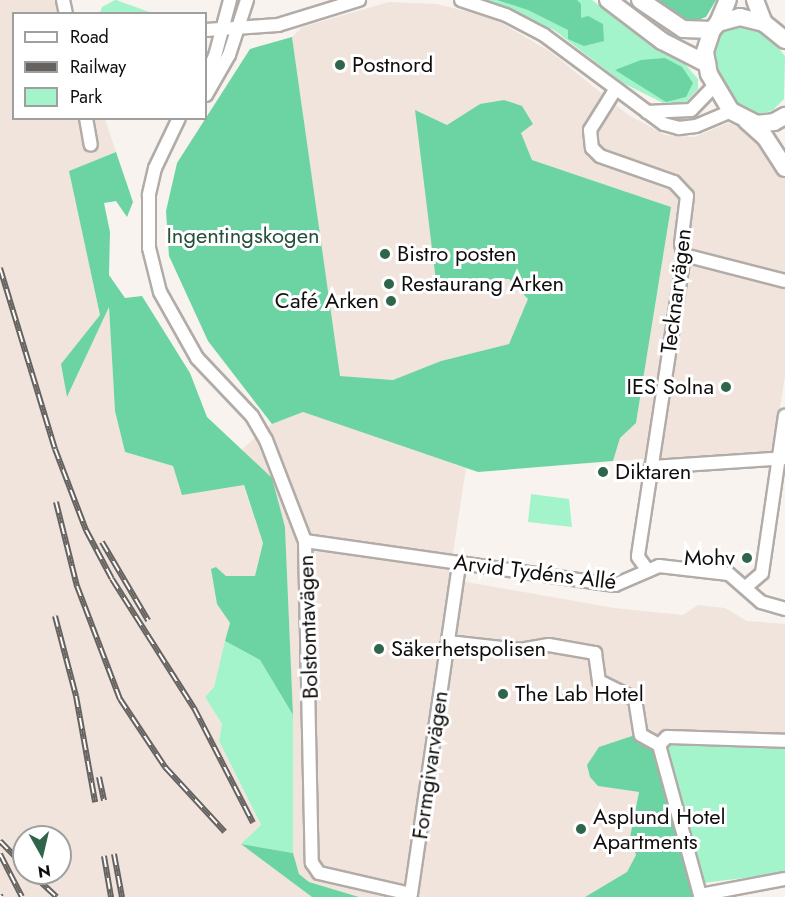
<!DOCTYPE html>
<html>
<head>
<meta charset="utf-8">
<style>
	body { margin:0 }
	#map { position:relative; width:785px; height:897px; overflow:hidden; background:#f8f3ef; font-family:Jost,sans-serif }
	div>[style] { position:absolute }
	.built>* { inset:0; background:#f0e4dc }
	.green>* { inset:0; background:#a3f4cb }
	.forest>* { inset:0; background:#6cd4a3 }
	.roads { filter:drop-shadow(2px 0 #b1aca8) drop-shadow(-2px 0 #b1aca8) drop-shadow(0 2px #b1aca8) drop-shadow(0 -2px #b1aca8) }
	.street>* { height:12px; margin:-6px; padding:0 6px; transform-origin:6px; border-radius:6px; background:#fff }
	.secondary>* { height:16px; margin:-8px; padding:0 8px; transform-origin:8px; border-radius:8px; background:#fff }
	.rail>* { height:6px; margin-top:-3px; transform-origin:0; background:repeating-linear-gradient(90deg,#fff 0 11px,#656260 0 22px); box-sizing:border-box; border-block:2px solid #656260 }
	.dots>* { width:16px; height:16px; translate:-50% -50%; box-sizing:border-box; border:3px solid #fff; border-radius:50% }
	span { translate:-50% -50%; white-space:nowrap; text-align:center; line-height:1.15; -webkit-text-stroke:6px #fff; paint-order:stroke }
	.poi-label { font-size:22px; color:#100e0d }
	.left { translate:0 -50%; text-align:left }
	.right { translate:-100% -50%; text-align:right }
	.park-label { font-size:22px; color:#24503c }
	.street-label { font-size:22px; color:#100e0d }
	.legend { position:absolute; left:12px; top:12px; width:195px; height:108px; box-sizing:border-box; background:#fff; border:2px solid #9f9f9e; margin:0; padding:8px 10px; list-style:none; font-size:18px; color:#100e0d }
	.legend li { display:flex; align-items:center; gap:12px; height:30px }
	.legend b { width:30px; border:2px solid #9f9f9e }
	.north { position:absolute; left:12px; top:825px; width:60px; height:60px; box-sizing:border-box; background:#fff; border:2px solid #9f9f9e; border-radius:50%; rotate:172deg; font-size:16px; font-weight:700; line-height:24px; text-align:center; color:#100e0d }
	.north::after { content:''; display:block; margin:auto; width:21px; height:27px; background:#2f654b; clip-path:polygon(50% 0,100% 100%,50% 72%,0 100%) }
</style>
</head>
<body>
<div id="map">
	<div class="built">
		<i style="clip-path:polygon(evenodd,0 0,65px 0,70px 13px,14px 14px,14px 118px,105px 119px,116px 152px,70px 171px,100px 315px,61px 364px,68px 396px,109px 306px,115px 411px,125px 452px,173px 466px,182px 494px,243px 484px,263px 543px,256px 576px,226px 576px,216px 567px,217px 604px,230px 623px,214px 687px,205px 697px,222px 724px,219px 741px,261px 826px,241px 844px,312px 897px,0 897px,0 0,24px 837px,60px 837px,60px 873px,24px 873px,24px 837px)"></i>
		<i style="clip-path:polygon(389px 2px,436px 4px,491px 17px,551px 52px,627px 114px,665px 135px,695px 137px,728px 123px,744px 128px,757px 138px,785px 177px,785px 376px,773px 451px,613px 461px,620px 438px,636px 423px,671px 207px,532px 160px,521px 133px,533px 124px,480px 104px,447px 125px,416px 111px,509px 279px,529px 299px,509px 344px,441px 361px,393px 380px,339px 376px,292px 37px,302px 27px)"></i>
		<i style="clip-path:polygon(303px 412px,466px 468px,449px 579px,614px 608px,683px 615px,698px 605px,725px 608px,747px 621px,785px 624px,785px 749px,669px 745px,654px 750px,635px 735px,598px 786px,639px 792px,630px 837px,636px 855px,627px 872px,585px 897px,359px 897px,309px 882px,299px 874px,293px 853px,293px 715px,285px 527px,242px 449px,272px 424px)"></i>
	</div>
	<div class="green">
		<i style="clip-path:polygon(115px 0,116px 0,152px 13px,100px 13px,102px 7px)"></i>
		<i style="clip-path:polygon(486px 0,592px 0,647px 43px,683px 62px,698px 79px,698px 89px,684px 104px,667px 105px,623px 83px,554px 30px)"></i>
		<i style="clip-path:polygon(740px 23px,765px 32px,785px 56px,784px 99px,773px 110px,760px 115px,746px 114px,737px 108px,717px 69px,715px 41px,726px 25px)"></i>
		<i style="clip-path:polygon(531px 494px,569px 499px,572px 527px,528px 522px)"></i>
		<i style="clip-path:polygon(225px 641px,260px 660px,293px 715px,293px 853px,241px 844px,261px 825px,219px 741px,222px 724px,205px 697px,214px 687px)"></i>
		<i style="clip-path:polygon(669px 745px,785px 749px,785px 873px,703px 883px,666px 755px)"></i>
	</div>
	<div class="forest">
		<i style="clip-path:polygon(497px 0,577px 0,581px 4px,581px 18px,588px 16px,603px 24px,604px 41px,584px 46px,568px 39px,568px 30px,528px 10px)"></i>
		<i style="clip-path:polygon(652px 0,716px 0,706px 17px,695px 21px,683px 21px)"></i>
		<i style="clip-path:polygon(292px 37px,340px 376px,393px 380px,441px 361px,509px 344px,528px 299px,509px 279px,436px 281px,415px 110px,447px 125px,480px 104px,504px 100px,522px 106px,533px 124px,521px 133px,532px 160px,671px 207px,636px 423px,620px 438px,613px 461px,478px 472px,303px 412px,272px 424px,208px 341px,169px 256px,166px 211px,177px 163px,250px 49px)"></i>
		<i style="clip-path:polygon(665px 58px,682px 67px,693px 83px,686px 97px,666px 102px,615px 70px,641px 60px)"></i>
		<i style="clip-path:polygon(116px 152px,133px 202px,127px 217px,116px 201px,104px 203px,110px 232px,109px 275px,125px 298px,142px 296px,190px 373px,207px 417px,272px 478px,285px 527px,293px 715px,260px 660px,225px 641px,230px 623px,217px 604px,211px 569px,216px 567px,226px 576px,255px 576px,263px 543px,244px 485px,182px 495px,173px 466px,125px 452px,115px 411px,109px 307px,67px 397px,61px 364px,100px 315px,69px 171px)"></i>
		<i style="clip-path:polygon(635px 735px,654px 750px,693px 897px,585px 897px,627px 872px,636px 855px,630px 837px,639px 792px,598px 786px,590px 777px,587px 765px,599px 747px)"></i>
		<i style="clip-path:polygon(241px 844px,293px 853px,299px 874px,309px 882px,359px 897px,312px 897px)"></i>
	</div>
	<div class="roads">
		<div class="street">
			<i style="left:63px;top:0;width:14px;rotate:78deg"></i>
			<i style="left:461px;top:0;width:47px;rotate:18.4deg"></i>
			<i style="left:506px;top:15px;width:43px;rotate:27.8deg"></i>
			<i style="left:544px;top:35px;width:149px;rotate:36.6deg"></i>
			<i style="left:664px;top:124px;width:16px;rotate:15deg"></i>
			<i style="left:679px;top:128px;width:17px;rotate:-7deg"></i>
			<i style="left:696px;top:126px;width:38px;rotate:-23deg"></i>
			<i style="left:206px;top:30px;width:72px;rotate:-4deg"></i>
			<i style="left:278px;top:25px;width:85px;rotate:-17.2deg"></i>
			<i style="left:206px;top:75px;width:21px;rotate:-65deg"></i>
			<i style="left:215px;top:56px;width:58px;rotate:-75deg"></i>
			<i style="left:615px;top:90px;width:47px;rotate:122deg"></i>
			<i style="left:590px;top:130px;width:18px;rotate:84deg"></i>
			<i style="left:592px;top:148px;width:11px;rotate:45deg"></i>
			<i style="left:600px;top:156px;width:78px;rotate:19.4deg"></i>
			<i style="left:674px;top:182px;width:19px;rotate:47deg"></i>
			<i style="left:687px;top:196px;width:48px;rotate:97.1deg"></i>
			<i style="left:681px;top:244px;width:11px;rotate:75deg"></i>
			<i style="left:684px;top:255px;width:305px;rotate:98.7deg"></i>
			<i style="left:638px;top:557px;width:17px;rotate:54deg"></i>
			<i style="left:206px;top:95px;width:46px;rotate:-60.1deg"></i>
			<i style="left:229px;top:55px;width:58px;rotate:-71.9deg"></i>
			<i style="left:647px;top:112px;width:44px;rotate:-2.6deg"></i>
			<i style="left:691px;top:110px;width:33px;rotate:-46deg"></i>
			<i style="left:86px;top:118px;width:27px;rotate:80deg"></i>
			<i style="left:179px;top:118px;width:55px;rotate:115.6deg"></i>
			<i style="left:155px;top:168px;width:28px;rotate:103deg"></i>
			<i style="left:149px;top:195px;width:53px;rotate:90deg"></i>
			<i style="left:149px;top:248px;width:45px;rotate:76deg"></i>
			<i style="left:160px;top:292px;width:76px;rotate:60.7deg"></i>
			<i style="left:197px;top:358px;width:80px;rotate:46.5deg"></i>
			<i style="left:252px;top:416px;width:28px;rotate:60deg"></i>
			<i style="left:266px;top:440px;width:108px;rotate:68.9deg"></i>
			<i style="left:305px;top:541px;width:322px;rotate:88.8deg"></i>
			<i style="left:312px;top:863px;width:12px;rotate:55deg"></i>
			<i style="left:319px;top:873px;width:94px;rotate:12.9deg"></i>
			<i style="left:411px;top:894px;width:333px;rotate:-81.7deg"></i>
			<i style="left:684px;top:255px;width:104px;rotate:14.4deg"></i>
			<i style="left:651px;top:467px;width:134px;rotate:-3.8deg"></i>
			<i style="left:305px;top:541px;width:313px;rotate:8.1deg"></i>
			<i style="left:615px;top:585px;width:48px;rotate:-23.4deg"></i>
			<i style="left:659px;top:566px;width:70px;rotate:6.5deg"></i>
			<i style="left:729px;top:574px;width:43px;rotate:41.2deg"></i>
			<i style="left:761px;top:602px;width:25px;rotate:16deg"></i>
			<i style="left:746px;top:587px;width:21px;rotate:-41deg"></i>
			<i style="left:762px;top:573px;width:159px;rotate:-81.7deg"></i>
			<i style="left:448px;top:642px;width:72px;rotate:6.3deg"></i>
			<i style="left:520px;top:650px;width:29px;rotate:-10deg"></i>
			<i style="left:549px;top:645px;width:47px;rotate:9.9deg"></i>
			<i style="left:595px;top:653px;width:28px;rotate:82deg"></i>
			<i style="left:599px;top:681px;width:40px;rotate:26.6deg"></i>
			<i style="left:635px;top:699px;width:36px;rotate:81deg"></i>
			<i style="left:641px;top:735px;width:21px;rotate:29deg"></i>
			<i style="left:659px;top:745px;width:156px;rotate:74.7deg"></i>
			<i style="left:700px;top:895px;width:86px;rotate:-10.7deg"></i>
			<i style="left:659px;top:745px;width:11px;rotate:-45deg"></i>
			<i style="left:667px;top:737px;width:118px;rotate:1.9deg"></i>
		</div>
		<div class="secondary">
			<i style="left:608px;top:0;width:68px;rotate:37.2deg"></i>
			<i style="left:662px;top:41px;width:51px;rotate:27.1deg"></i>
			<i style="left:640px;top:0;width:52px;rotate:34deg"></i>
			<i style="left:683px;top:29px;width:29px;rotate:2deg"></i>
			<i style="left:755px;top:0;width:25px;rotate:69deg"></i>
			<i style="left:718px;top:23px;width:25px;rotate:-67deg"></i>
			<i style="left:785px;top:40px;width:27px;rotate:-141deg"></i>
			<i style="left:764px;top:23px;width:25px;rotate:-166deg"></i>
			<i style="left:740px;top:17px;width:23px;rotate:165deg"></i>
			<i style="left:718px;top:23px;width:9px;rotate:131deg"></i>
			<i style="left:712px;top:30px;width:23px;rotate:108deg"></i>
			<i style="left:705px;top:52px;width:22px;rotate:80deg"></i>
			<i style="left:709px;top:74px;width:43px;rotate:59.3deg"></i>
			<i style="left:731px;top:111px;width:28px;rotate:27deg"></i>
			<i style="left:756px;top:124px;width:18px;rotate:-6deg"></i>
			<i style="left:774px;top:122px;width:13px;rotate:-29deg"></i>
			<i style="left:747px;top:121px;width:24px;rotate:42deg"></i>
			<i style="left:765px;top:137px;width:37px;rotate:57deg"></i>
		</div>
	</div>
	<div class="rail">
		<i style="left:0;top:268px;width:189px;rotate:73.1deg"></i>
		<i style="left:55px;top:449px;width:87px;rotate:69.1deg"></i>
		<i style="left:86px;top:530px;width:55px;rotate:62deg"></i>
		<i style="left:112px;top:579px;width:153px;rotate:57.6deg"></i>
		<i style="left:194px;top:708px;width:129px;rotate:62.8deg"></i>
		<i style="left:56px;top:502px;width:87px;rotate:76deg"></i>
		<i style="left:77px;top:586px;width:121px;rotate:69.2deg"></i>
		<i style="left:120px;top:699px;width:82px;rotate:56.5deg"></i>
		<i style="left:165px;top:767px;width:88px;rotate:47.3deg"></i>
		<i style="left:102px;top:542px;width:91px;rotate:59.5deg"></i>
		<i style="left:55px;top:616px;width:83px;rotate:75.3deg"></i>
		<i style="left:76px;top:696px;width:108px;rotate:79.8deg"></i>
		<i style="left:99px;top:777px;width:24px;rotate:78deg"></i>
		<i style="left:0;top:841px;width:35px;rotate:46deg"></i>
		<i style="left:0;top:854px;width:48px;rotate:62.9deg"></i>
		<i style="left:114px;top:854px;width:44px;rotate:79.5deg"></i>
		<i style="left:104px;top:856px;width:42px;rotate:80.3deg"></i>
		<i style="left:31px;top:873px;width:35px;rotate:43deg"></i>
		<i style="left:0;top:895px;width:2px;rotate:63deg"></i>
	</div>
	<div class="dots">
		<i style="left:340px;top:65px;background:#2f654b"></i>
		<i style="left:385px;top:254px;background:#2f654b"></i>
		<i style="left:389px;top:284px;background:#2f654b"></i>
		<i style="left:391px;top:301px;background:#2f654b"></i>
		<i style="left:726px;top:387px;background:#2f654b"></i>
		<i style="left:603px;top:472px;background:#2f654b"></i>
		<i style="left:747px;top:558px;background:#2f654b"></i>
		<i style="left:379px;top:649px;background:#2f654b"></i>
		<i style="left:503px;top:694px;background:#2f654b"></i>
		<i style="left:581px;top:829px;background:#2f654b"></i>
	</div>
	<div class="poi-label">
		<span class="left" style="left:352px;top:65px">Postnord</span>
		<span class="left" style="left:397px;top:254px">Bistro posten</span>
		<span class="left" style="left:401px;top:284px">Restaurang Arken</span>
		<span class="right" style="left:379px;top:301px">Café Arken</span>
		<span class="right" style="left:714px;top:387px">IES Solna</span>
		<span class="left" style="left:615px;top:472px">Diktaren</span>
		<span class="right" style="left:735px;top:558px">Mohv</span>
		<span class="left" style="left:391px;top:649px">Säkerhetspolisen</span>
		<span class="left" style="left:515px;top:694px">The Lab Hotel</span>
		<span class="left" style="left:593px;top:829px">Asplund Hotel<br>Apartments</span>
	</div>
	<div class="park-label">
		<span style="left:243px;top:236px">Ingentingskogen</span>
	</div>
	<div class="street-label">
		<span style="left:676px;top:291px;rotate:-83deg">Tecknarvägen</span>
		<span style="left:535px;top:572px;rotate:7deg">Arvid Tydéns Allé</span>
		<span style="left:308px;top:627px;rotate:-92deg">Bolstomtavägen</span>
		<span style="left:430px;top:765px;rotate:-82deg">Formgivarvägen</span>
	</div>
	<ul class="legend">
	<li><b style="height:8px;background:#fff"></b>Road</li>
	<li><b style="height:8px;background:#656260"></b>Railway</li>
	<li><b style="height:16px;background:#a3f4cb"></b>Park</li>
	</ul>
	<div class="north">N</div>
</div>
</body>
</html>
